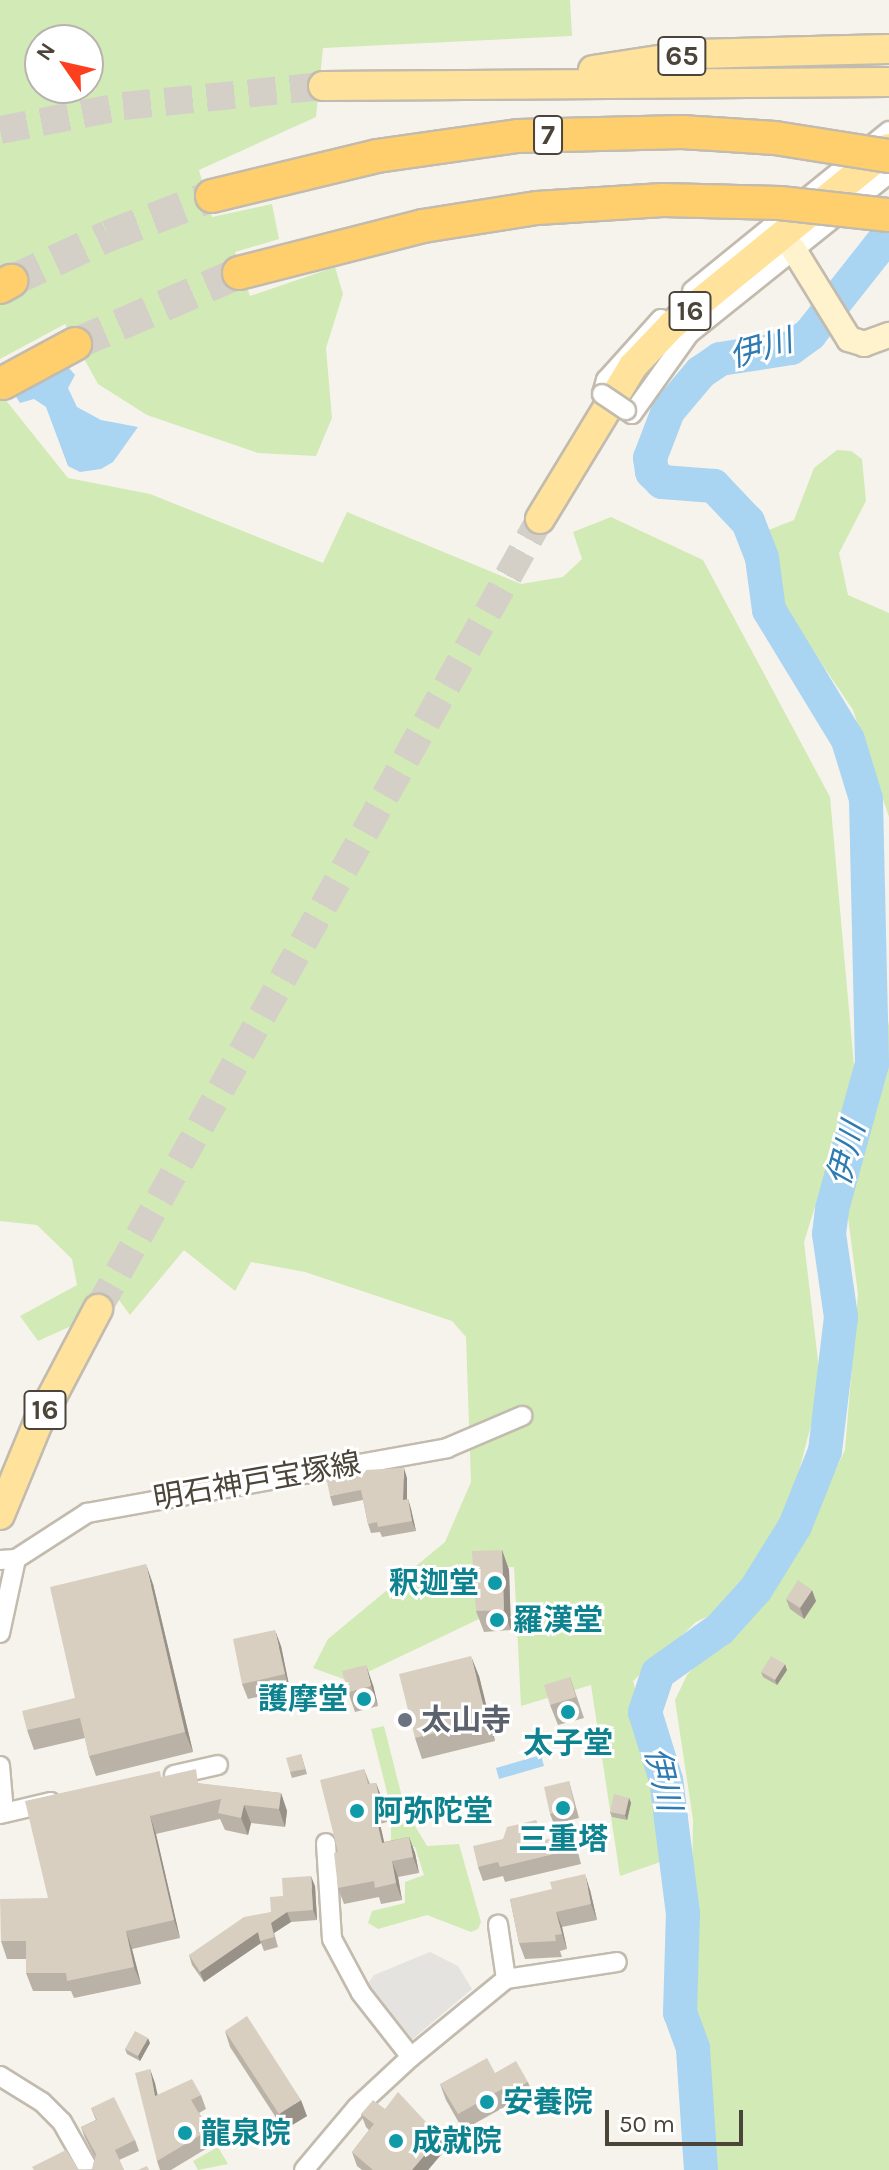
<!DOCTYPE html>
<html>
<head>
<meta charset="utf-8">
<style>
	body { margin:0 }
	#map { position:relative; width:889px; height:2170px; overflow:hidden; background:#f6f3ec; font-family:Karla,"Noto Sans JP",sans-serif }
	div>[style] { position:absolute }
	.green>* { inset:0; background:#d2eab5 }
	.parking>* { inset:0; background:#e5e3e0 }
	.water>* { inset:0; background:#a9d4f2 }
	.river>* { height:34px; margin:-17px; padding:0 17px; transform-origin:17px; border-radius:17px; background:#a9d4f2 }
	.primary-tunnel>* { height:28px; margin-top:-14px; transform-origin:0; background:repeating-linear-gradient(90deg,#d4d0c8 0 28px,transparent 0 42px) }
	.highway-tunnel>* { height:32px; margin-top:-16px; transform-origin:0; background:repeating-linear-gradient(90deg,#d4d0c8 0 32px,transparent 0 48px) }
	.roads { filter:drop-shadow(2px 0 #c2bbae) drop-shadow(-2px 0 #c2bbae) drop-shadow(0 2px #c2bbae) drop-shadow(0 -2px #c2bbae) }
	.street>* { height:18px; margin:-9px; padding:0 9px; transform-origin:9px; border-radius:9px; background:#fff }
	.secondary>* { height:24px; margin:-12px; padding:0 12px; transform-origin:12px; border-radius:12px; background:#fff3cd }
	.primary>* { height:28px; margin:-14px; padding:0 14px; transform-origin:14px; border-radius:14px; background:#ffe39c }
	.highway>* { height:32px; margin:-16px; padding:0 16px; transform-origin:16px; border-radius:16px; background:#ffcf6e }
	.bridges { filter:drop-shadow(2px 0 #c2bbae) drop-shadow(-2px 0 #c2bbae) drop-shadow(0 2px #c2bbae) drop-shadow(0 -2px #c2bbae) }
	.street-bridge>* { height:18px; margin:-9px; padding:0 9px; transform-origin:9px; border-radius:9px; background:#fff }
	.highway-bridge>* { height:32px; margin:-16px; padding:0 16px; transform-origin:16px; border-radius:16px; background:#ffcf6e }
	.wall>* { inset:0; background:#bab2a6 }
	.shaded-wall>* { inset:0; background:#979187 }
	.building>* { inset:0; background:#d8cfc1 }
	.dots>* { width:22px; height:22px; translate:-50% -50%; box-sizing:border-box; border:4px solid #fff; border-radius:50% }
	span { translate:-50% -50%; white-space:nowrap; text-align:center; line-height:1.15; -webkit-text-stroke:6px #fff; paint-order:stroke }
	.shield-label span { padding:2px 6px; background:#fff; border:2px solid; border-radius:6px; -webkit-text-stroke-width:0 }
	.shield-label { font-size:28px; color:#4b4439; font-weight:700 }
	.street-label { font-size:30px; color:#4b4439 }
	.culture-label { font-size:30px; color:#0d838f; font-weight:700 }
	.right { translate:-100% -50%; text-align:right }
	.left { translate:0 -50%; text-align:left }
	.worship-label { font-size:30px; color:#5b616d; font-weight:700 }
	.water-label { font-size:32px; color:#2e7ab2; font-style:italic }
	.north { position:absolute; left:24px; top:24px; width:80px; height:80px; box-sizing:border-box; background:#fff; border:2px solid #b7b4b0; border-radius:50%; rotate:304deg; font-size:22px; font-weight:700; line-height:32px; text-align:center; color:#4b4439 }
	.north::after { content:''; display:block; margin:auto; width:28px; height:36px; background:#fc3f1d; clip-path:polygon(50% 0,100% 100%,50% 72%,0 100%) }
	.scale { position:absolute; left:605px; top:2110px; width:138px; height:36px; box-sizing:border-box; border:4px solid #4b4439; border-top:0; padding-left:10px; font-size:24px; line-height:28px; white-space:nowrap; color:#4b4439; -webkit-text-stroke:6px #fff; paint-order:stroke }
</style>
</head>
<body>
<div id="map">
	<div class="green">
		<i style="clip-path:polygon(evenodd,0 0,570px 0,572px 36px,323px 48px,316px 117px,199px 170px,212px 217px,272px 204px,279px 239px,235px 252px,250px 296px,335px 267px,343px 294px,326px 348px,332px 418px,316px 456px,258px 453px,147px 415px,98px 384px,65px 324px,0 359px,0 0,40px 40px,88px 40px,88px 88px,40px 88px,40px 40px)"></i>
		<i style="clip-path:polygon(0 393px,68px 478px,150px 494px,323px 563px,347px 512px,521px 584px,563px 577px,582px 559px,573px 532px,611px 517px,703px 560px,830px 797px,855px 1077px,804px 1242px,821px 1386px,791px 1502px,771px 1543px,726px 1608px,696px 1622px,633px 1681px,661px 1781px,666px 1860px,620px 1876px,591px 1685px,521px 1706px,514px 1567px,476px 1569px,479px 1619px,349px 1681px,313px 1668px,328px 1639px,445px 1542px,471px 1482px,466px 1337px,452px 1321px,305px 1272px,251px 1262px,235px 1291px,184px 1250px,130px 1315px,105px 1281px,82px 1321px,38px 1341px,20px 1316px,77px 1285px,72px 1259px,37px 1225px,0 1221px)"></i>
		<i style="clip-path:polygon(837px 450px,851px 451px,862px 459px,866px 501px,839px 553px,848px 595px,889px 613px,889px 817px,853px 710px,782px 605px,766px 531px,794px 520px,814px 468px)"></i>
		<i style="clip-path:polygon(889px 1021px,889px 2170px,709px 2170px,690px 2002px,693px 1820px,675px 1700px,687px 1675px,787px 1569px,845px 1450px,858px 1294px,847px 1210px)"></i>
		<i style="clip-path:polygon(384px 1726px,403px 1801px,390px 1804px,371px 1729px)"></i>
		<i style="clip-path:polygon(412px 1821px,427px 1846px,459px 1844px,481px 1922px,478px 1929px,471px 1932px,427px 1915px,378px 1929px,368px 1923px,372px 1911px,405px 1903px,405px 1882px,424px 1875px,415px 1847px,391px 1846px,391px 1827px)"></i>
		<i style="clip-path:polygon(218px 2147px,228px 2164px,198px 2170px,193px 2161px)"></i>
	</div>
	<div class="parking">
		<i style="clip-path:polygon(430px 1952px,458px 1966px,472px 1989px,408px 2043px,365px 1987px,374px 1975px)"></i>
	</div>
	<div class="water">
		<i style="clip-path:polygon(69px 368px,75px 375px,68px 388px,77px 407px,101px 420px,138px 427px,113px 462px,101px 469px,80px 472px,68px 466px,46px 407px,34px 399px,20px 403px,15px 395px)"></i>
		<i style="clip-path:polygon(541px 1755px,544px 1766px,499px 1779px,496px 1768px)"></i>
	</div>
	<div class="river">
		<i style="left:701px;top:2170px;width:122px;rotate:-93.8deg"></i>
		<i style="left:693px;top:2048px;width:37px;rotate:-110deg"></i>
		<i style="left:680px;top:2013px;width:99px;rotate:-88.3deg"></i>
		<i style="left:683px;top:1914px;width:96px;rotate:-97.2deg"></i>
		<i style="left:671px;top:1819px;width:39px;rotate:-97deg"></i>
		<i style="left:666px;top:1780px;width:71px;rotate:-107.2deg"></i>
		<i style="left:645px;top:1712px;width:41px;rotate:-71.6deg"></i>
		<i style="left:658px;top:1673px;width:76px;rotate:-35.4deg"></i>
		<i style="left:720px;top:1629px;width:54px;rotate:-48deg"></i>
		<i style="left:756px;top:1589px;width:74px;rotate:-58.2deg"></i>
		<i style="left:795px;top:1526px;width:81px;rotate:-68.2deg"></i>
		<i style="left:825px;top:1451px;width:135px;rotate:-83.2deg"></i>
		<i style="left:841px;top:1317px;width:84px;rotate:-98.2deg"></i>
		<i style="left:829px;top:1234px;width:25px;rotate:-83deg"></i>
		<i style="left:832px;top:1209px;width:150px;rotate:-74.6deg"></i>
		<i style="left:872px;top:1064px;width:265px;rotate:-91.3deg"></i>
		<i style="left:866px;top:799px;width:62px;rotate:-107deg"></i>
		<i style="left:848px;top:740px;width:152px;rotate:-121.3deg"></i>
		<i style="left:769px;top:610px;width:52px;rotate:-97.7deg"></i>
		<i style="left:762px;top:558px;width:39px;rotate:-111deg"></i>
		<i style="left:748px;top:522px;width:50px;rotate:-133.4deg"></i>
		<i style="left:714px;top:486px;width:52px;rotate:-175.6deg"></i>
		<i style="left:662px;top:482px;width:14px;rotate:-135deg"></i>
		<i style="left:652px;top:472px;width:14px;rotate:-98deg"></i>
		<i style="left:650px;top:458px;width:50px;rotate:-69deg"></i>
		<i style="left:668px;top:411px;width:51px;rotate:-49.8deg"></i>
		<i style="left:701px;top:372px;width:23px;rotate:-34deg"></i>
		<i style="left:720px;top:359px;width:72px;rotate:-8.8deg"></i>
		<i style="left:791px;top:348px;width:24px;rotate:-36deg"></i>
		<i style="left:810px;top:334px;width:127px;rotate:-51.7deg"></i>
	</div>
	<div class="primary-tunnel">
		<i style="left:0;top:130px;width:125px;rotate:-11deg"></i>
		<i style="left:123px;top:106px;width:201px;rotate:-5.7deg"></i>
		<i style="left:98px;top:1309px;width:905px;rotate:-60.77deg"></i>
	</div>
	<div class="highway-tunnel">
		<i style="left:11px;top:281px;width:107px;rotate:-24.9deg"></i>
		<i style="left:108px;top:236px;width:111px;rotate:-21deg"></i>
		<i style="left:75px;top:344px;width:179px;rotate:-23.4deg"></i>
	</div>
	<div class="roads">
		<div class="street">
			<i style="left:692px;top:291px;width:254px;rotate:-39.1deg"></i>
			<i style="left:602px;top:394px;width:15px;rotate:-74deg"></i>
			<i style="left:606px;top:380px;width:82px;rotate:-48deg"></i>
			<i style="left:626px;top:410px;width:7px;rotate:34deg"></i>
			<i style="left:632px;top:414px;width:98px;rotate:-54.5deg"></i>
			<i style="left:689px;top:334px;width:256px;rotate:-38.7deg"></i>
			<i style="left:0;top:1560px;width:16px;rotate:-4deg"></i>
			<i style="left:16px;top:1559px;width:85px;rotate:-32.9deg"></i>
			<i style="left:87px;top:1513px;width:366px;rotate:-10.2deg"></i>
			<i style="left:447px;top:1448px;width:82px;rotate:-23.1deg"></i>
			<i style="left:0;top:1633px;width:76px;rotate:-77.8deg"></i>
			<i style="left:0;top:1766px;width:47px;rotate:85.1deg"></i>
			<i style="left:174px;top:1775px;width:45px;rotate:-12.8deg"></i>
			<i style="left:0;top:1814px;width:52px;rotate:-13.2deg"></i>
			<i style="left:506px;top:1979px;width:112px;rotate:-8.7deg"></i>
			<i style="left:411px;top:2057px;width:123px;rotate:-39.4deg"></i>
			<i style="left:506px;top:1979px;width:55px;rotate:-98.4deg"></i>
			<i style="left:0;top:2076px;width:49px;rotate:31.8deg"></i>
			<i style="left:42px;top:2102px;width:28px;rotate:45deg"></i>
			<i style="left:62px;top:2122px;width:55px;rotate:60.6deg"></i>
			<i style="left:304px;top:2170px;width:82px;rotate:-49.9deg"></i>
			<i style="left:357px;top:2107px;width:74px;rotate:-42.8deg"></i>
			<i style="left:411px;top:2057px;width:81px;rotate:-128deg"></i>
			<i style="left:361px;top:1993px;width:61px;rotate:-118.2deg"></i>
			<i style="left:332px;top:1939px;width:96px;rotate:-93.6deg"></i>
		</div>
		<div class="secondary">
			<i style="left:794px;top:250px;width:105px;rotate:58.3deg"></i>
			<i style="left:849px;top:339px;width:16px;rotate:18deg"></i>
			<i style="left:864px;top:344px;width:27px;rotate:-20deg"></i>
		</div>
		<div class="primary">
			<i style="left:593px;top:70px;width:105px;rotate:-8.7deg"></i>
			<i style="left:697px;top:54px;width:192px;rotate:-1.5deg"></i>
			<i style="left:323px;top:86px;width:566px;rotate:-0.4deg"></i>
			<i style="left:540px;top:519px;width:179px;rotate:-58.7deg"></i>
			<i style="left:633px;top:366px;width:57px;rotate:-46.4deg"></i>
			<i style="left:672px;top:325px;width:280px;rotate:-39.2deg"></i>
			<i style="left:0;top:1515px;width:100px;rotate:-67.6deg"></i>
			<i style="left:38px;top:1423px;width:129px;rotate:-62.2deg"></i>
		</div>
		<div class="highway">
			<i style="left:0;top:287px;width:13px;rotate:-29deg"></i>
			<i style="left:3px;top:383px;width:82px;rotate:-28.4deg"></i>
		</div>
	</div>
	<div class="bridges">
		<div class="street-bridge">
			<i style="left:602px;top:394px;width:29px;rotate:34deg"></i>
		</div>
		<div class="highway-bridge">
			<i style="left:212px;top:196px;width:170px;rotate:-13.6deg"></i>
			<i style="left:377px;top:156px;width:142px;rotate:-8.1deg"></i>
			<i style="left:518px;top:136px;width:164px;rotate:-1.4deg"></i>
			<i style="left:682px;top:132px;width:93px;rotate:3.7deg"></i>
			<i style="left:775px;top:138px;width:115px;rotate:9deg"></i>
			<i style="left:239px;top:273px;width:190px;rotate:-14.3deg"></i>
			<i style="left:423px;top:226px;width:115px;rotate:-9deg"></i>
			<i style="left:537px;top:208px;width:126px;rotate:-3.6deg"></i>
			<i style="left:663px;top:200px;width:117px;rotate:1.5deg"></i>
			<i style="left:780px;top:203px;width:110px;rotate:6.3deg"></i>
		</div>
	</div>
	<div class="wall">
		<i style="clip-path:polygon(407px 1478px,407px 1499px,408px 1499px,411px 1509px,416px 1531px,382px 1537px,380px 1532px,371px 1533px,368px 1524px,363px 1500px,333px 1506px,330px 1496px)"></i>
		<i style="clip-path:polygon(502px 1550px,509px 1570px,511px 1630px,484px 1632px,476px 1611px)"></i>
		<i style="clip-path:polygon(153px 1584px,193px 1752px,96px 1776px,89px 1756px,85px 1738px,34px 1750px,27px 1730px,75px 1698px)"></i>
		<i style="clip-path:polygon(786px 1599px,816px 1601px,804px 1619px,790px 1609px)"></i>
		<i style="clip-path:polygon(281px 1646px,290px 1690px,248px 1699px,242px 1684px)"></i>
		<i style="clip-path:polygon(787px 1670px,777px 1685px,763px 1677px,761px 1672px)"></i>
		<i style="clip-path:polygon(479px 1676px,495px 1741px,422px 1759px,415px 1738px)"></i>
		<i style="clip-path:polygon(570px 1677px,584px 1718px,558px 1725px,550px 1705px)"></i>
		<i style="clip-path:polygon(373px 1685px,378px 1706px,355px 1712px,348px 1692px)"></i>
		<i style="clip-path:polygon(301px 1754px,307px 1774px,292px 1778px,290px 1772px)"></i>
		<i style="clip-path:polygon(364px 1769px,370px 1784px,376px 1783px,382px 1799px,387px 1822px,380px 1824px,384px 1842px,409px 1837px,415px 1853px,419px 1873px,398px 1877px,402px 1900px,381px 1904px,379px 1897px,344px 1904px,338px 1888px,338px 1852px)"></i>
		<i style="clip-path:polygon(162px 1777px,202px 1784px,281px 1793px,287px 1811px,285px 1827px,251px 1823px,248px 1835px,225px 1830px,220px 1819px,156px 1834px,180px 1938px,132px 1949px,141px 1984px,74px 1998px,71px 1991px,33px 1991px,26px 1973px,26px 1959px,7px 1959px,1px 1941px,48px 1898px)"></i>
		<i style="clip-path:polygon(569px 1781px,579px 1818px,554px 1824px,550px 1814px)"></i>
		<i style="clip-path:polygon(629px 1798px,631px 1803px,627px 1820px,612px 1817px,610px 1812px)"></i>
		<i style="clip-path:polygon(536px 1820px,542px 1841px,577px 1848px,581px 1864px,505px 1882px,503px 1876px,483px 1881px,478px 1867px,503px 1839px)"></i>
		<i style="clip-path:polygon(315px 1886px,317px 1920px,291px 1922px,274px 1933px,278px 1947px,264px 1951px,261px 1943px,204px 1982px,192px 1965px,189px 1955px,271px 1912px)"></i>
		<i style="clip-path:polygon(590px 1890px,597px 1920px,562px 1927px,567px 1949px,560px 1951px,562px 1957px,525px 1959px,519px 1943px,510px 1899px)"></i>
		<i style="clip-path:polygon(225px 2031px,307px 2116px,284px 2130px,230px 2047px)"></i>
		<i style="clip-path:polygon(150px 2043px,140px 2061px,127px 2054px,125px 2049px)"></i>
		<i style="clip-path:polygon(150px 2069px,157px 2095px,201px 2095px,206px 2109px,199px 2113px,209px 2130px,214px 2144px,171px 2170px,160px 2170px,157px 2161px)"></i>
		<i style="clip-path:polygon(528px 2082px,534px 2098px,513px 2110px,510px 2104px,463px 2130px,446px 2100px,440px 2084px)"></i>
		<i style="clip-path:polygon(91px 2108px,135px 2140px,139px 2151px,119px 2160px,124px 2170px,78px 2169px,92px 2170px,95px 2157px,85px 2138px,81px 2127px,96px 2120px)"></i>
		<i style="clip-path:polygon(385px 2109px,445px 2150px,428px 2170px,362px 2170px,357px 2166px,352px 2152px,369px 2130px,366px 2127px,361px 2114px)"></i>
	</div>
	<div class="shaded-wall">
		<i style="clip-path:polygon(404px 1468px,407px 1478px,407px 1510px,403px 1500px)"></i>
		<i style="clip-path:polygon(408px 1499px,411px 1509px,416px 1531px,412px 1521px)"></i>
		<i style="clip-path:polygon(502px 1550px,509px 1570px,511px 1630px,504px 1610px)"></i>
		<i style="clip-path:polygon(146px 1564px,153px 1584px,193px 1752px,185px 1732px)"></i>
		<i style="clip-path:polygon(812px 1590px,816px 1601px,804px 1619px,800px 1608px)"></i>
		<i style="clip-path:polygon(275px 1630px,281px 1646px,290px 1690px,285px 1674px)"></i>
		<i style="clip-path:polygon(471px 1656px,479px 1676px,495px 1741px,487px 1720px)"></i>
		<i style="clip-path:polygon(785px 1664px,787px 1670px,777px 1685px,775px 1680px)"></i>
		<i style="clip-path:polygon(366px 1665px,373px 1685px,378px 1706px,371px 1686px)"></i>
		<i style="clip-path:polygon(376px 1783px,382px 1799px,387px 1822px,381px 1805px)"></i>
		<i style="clip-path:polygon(281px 1793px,287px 1811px,285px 1827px,279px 1809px)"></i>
		<i style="clip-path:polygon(629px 1798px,631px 1803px,627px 1820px,625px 1815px)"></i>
		<i style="clip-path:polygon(244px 1805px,251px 1823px,248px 1835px,241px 1818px)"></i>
		<i style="clip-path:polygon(374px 1808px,380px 1824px,388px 1859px,382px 1843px)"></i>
		<i style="clip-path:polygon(150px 1816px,156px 1834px,180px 1938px,174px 1920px)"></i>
		<i style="clip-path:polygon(409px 1837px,415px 1853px,419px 1873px,413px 1857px)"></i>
		<i style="clip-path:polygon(392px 1861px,398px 1877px,402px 1900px,396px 1883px)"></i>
		<i style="clip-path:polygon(585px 1874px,590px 1890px,597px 1920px,591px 1904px)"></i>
		<i style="clip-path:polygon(311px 1876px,315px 1886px,317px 1920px,313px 1910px)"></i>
		<i style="clip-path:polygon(287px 1912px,291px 1922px,274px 1933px,278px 1947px,271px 1923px)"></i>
		<i style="clip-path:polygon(556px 1912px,562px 1927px,567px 1949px,562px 1934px)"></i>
		<i style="clip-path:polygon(126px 1931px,132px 1949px,141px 1984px,134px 1967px)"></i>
		<i style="clip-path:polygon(258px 1932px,261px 1943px,204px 1982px,200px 1972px)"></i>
		<i style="clip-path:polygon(148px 2038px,150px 2043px,140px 2061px,138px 2056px)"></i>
		<i style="clip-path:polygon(150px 2069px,155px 2083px,161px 2110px,155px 2096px)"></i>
		<i style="clip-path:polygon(301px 2100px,307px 2116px,284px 2130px,279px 2114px)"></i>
		<i style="clip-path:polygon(440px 2137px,445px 2150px,428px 2170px,412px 2170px)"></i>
	</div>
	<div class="building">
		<i style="clip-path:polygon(404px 1468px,403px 1500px,408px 1499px,412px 1521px,378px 1527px,377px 1522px,368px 1524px,361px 1490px,330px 1496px,325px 1472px)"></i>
		<i style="clip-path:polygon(502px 1550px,504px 1610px,476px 1611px,472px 1551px)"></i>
		<i style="clip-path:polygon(146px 1564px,185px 1732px,89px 1756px,80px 1718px,27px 1730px,22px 1711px,75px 1698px,50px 1587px)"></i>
		<i style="clip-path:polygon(798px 1580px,812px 1590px,800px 1608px,786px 1599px)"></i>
		<i style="clip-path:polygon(275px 1630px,285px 1674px,242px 1684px,233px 1639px)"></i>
		<i style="clip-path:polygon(471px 1656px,487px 1720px,415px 1738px,399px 1674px)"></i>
		<i style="clip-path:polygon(771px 1656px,785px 1664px,775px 1680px,761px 1672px)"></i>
		<i style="clip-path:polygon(366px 1665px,371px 1686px,348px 1692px,342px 1671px)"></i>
		<i style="clip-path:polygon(570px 1677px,576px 1697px,550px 1705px,544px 1685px)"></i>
		<i style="clip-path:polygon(301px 1754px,305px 1769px,290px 1772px,286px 1758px)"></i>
		<i style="clip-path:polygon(196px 1769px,198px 1783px,281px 1793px,279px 1809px,244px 1805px,241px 1818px,218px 1813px,221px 1799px,150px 1816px,174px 1920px,126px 1931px,134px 1967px,67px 1981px,66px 1973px,26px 1973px,26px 1941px,1px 1941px,0 1899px,48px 1898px,25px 1801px,160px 1771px,161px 1777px)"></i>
		<i style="clip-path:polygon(364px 1769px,368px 1784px,376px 1783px,381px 1805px,374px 1808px,382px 1843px,409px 1837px,413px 1857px,392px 1861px,396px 1883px,375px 1888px,374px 1881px,338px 1888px,334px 1853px,338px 1852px,320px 1780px)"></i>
		<i style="clip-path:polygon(569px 1781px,575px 1808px,550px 1814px,544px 1787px)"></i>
		<i style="clip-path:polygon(614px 1794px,629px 1798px,625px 1815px,610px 1812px)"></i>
		<i style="clip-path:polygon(536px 1820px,541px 1841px,571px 1833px,575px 1849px,500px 1867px,498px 1862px,478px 1867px,473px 1846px,503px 1839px,507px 1827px)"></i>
		<i style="clip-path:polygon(585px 1874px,591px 1904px,556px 1912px,562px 1934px,555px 1935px,556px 1941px,519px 1943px,510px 1899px,552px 1889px,550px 1882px)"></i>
		<i style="clip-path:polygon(311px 1876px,313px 1910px,287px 1912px,271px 1923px,274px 1937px,260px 1941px,258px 1932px,200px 1972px,189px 1955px,244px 1917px,271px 1912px,270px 1897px,283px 1896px,282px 1878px)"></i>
		<i style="clip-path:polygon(247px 2016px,301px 2100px,279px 2114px,225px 2031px)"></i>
		<i style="clip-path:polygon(135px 2031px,148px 2038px,138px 2056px,125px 2049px)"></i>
		<i style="clip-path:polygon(487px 2058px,495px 2073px,516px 2061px,528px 2082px,507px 2094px,504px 2088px,458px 2114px,440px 2084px)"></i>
		<i style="clip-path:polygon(150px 2069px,155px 2096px,192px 2079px,201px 2095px,191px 2100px,209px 2130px,157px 2161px,135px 2073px)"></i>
		<i style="clip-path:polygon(398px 2092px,440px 2137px,412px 2170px,373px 2170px,352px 2152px,374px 2124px,361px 2114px,373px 2100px,385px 2109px)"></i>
		<i style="clip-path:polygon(114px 2097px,135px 2140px,115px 2150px,124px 2170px,34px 2170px,32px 2167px,66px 2150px,78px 2169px,92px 2170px,96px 2154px,81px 2127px,97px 2120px,91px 2108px)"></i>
		<i style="clip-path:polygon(147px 2166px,149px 2170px,138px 2170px)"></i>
	</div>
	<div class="dots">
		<i style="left:495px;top:1583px;background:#0f9aa8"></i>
		<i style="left:497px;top:1620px;background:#0f9aa8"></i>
		<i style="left:364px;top:1699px;background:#0f9aa8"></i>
		<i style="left:568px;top:1712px;background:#0f9aa8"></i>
		<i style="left:405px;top:1720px;background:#6b7280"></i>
		<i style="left:563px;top:1808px;background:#0f9aa8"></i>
		<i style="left:357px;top:1811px;background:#0f9aa8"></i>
		<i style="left:487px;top:2102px;background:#0f9aa8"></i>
		<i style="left:185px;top:2133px;background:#0f9aa8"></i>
		<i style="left:396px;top:2141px;background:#0f9aa8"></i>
	</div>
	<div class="shield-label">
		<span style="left:682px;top:56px">65</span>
		<span style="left:548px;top:135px">7</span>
		<span style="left:690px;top:311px">16</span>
		<span style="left:45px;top:1410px">16</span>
	</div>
	<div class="street-label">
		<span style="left:257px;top:1481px;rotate:-10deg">明石神戸宝塚線</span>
	</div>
	<div class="culture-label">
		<span class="right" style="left:479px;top:1583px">釈迦堂</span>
		<span class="left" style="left:513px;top:1620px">羅漢堂</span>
		<span class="right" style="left:348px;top:1699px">護摩堂</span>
		<span style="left:568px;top:1743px">太子堂</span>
		<span class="left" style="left:373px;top:1811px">阿弥陀堂</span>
		<span style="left:563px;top:1839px">三重塔</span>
		<span class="left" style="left:503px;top:2102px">安養院</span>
		<span class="left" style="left:201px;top:2133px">龍泉院</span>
		<span class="left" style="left:412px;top:2141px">成就院</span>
	</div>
	<div class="worship-label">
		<span class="left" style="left:421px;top:1720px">太山寺</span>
	</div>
	<div class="water-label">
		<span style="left:761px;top:349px;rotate:-16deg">伊川</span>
		<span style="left:847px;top:1154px;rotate:-75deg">伊川</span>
		<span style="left:662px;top:1779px;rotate:77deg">伊川</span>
	</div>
	<div class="north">N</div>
	<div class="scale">50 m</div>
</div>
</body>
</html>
